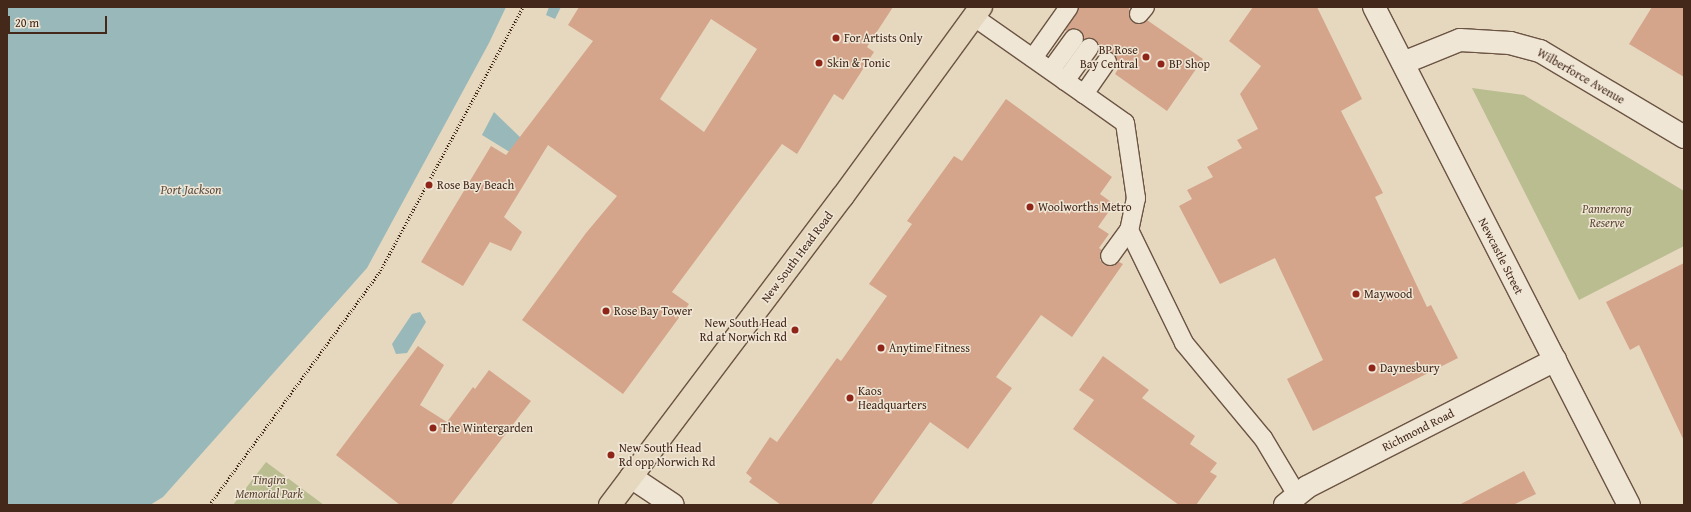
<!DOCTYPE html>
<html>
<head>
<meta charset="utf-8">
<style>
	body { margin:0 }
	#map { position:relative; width:1691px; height:512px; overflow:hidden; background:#e6d8bf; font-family:"Gentium Book Plus",serif }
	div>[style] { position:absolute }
	.green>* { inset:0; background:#b9bd8f }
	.water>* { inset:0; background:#98b8ba }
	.building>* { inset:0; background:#d5a58b }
	.path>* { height:2.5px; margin-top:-1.25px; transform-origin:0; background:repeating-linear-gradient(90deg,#44281a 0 1px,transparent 0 3px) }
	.roads { filter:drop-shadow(1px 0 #6c5443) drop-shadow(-1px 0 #6c5443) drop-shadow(0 1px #6c5443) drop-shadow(0 -1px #6c5443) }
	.lane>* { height:18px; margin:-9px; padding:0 9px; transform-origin:9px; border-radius:9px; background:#efe6d5 }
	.street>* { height:22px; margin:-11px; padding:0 11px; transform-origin:11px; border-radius:11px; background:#efe6d5 }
	.secondary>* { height:22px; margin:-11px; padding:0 11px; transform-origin:11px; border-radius:11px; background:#efe6d5 }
	.primary>* { height:22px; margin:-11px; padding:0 11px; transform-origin:11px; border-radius:11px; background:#e6d8bf }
	.dots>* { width:11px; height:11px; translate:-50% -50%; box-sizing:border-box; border:2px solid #efe6d5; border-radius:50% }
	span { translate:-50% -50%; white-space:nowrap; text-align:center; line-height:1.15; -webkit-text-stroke:3px #efe6d5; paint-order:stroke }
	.poi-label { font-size:12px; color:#44281a }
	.left { translate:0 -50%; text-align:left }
	.right { translate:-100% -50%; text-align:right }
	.street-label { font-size:12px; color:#44281a }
	.park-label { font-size:12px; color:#5b4631; font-style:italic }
	.water-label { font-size:13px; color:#594c42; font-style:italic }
	.frame { position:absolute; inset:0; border:8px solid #44281a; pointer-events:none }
	.scale { position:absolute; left:8px; top:16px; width:99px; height:18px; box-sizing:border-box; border:2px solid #44281a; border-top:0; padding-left:5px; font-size:12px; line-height:14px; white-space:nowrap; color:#44281a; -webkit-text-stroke:3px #efe6d5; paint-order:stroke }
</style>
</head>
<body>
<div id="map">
	<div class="green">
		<i style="clip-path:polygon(1472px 88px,1524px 95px,1684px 191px,1684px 246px,1579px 300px)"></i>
		<i style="clip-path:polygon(266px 462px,324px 505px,233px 505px)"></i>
	</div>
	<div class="water">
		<i style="clip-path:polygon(7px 7px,506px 7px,489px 43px,367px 268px,163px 497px,150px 505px,7px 505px)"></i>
		<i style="clip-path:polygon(549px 7px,561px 7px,555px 19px,546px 15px)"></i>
		<i style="clip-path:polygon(494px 112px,522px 139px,513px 154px,482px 135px)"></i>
		<i style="clip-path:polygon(420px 312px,426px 322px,407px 353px,396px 354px,392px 344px,412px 314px)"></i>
	</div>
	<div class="building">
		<i style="clip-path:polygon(evenodd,579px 7px,893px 7px,867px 47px,874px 52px,843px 100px,834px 94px,797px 154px,782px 144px,672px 292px,689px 304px,623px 394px,522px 320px,586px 233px,617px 196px,548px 145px,504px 217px,522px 232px,511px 251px,490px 242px,463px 286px,421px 262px,491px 146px,506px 155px,593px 41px,568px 25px,579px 7px,711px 19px,757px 49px,704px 132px,660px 99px,711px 19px)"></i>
		<i style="clip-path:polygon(1079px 7px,1129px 7px,1129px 17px,1132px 22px,1142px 24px,1147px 20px,1203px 59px,1167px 111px,1115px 74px,1118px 69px,1115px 67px,1117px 62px,1113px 53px,1108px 51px,1098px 55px,1099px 44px,1095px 39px,1084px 39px,1080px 30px,1075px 28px,1065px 31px)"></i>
		<i style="clip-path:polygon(1253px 7px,1317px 7px,1362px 99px,1341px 111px,1383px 193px,1375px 197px,1427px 307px,1431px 305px,1458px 358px,1313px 431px,1287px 379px,1323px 360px,1275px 258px,1220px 284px,1179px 206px,1192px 199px,1187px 190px,1213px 177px,1207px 167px,1242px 148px,1237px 140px,1258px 129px,1240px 94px,1261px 66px,1229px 41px)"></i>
		<i style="clip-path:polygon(1652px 7px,1684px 7px,1684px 77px,1629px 44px)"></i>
		<i style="clip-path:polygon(1006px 99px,1112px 177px,1100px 194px,1114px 204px,1098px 227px,1109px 234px,1099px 248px,1102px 250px,1100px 260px,1104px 265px,1114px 266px,1119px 262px,1123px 264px,1072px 337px,1041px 315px,996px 377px,1012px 388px,968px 449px,930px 422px,871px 505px,781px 505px,749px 482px,752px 478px,746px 473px,770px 437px,777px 442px,837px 358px,841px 361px,887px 296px,869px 284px,912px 224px,907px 221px,954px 156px,962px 161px)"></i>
		<i style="clip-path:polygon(1684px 263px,1684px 441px,1639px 345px,1630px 350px,1606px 302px)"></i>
		<i style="clip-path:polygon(418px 346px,444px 365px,420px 405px,447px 422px,473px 387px,475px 389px,489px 370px,531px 401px,451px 505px,400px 505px,336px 455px)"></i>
		<i style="clip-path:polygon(1103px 356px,1149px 390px,1142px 398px,1195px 436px,1190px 444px,1217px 463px,1210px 472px,1217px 476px,1196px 505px,1179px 505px,1073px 429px,1094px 400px,1079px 390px)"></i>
		<i style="clip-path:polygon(1524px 471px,1536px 494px,1513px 505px,1459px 505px)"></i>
	</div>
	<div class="path">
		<i style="left:209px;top:505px;width:288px;rotate:-53.8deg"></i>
		<i style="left:379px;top:273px;width:302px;rotate:-61.6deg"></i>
	</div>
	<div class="roads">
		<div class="lane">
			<i style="left:1139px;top:14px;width:9px;rotate:-49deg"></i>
			<i style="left:974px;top:17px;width:134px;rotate:35deg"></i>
			<i style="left:1084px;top:94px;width:40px;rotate:-55.1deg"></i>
			<i style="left:1033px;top:58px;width:62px;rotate:-54.8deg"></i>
			<i style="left:1051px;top:70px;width:39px;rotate:-54deg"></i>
			<i style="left:1065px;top:81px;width:41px;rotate:-54deg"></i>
			<i style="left:1084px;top:94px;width:50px;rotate:35.3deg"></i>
			<i style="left:1125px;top:123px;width:76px;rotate:81.7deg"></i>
			<i style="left:1136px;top:198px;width:33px;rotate:102deg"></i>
			<i style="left:1129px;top:230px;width:32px;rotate:126deg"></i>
			<i style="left:1129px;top:230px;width:126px;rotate:64deg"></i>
			<i style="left:1184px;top:343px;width:124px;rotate:50.3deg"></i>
			<i style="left:1263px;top:438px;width:66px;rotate:59.2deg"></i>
		</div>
		<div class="street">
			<i style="left:1403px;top:63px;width:61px;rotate:-22deg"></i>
			<i style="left:1460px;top:40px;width:50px;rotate:3.4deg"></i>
			<i style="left:1510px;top:43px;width:31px;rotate:15deg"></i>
			<i style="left:1540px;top:51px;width:168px;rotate:30.8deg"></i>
			<i style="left:631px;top:477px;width:50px;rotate:33.7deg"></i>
			<i style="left:1285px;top:505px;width:28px;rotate:-39deg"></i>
			<i style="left:1307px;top:487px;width:279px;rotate:-27.1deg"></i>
		</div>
		<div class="secondary">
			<i style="left:1374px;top:7px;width:559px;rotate:62.89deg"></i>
		</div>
		<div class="primary">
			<i style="left:610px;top:505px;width:387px;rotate:-53deg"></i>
			<i style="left:843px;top:196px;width:234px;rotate:-53.9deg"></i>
		</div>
	</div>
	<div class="dots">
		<i style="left:836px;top:38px;background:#8f2418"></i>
		<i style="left:1146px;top:57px;background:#8f2418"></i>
		<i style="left:819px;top:63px;background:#8f2418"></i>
		<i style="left:1161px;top:64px;background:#8f2418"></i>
		<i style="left:429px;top:185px;background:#8f2418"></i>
		<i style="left:1030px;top:207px;background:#8f2418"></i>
		<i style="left:1356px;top:294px;background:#8f2418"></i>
		<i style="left:606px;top:311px;background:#8f2418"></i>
		<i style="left:795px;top:330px;background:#8f2418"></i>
		<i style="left:881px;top:348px;background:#8f2418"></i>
		<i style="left:1372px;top:368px;background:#8f2418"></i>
		<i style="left:850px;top:398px;background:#8f2418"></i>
		<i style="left:433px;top:428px;background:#8f2418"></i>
		<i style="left:611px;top:455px;background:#8f2418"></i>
	</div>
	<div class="poi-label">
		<span class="left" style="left:844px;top:38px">For Artists Only</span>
		<span class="right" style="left:1138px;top:57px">BP Rose<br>Bay Central</span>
		<span class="left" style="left:827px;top:63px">Skin &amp; Tonic</span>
		<span class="left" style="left:1169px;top:64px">BP Shop</span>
		<span class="left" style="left:437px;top:185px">Rose Bay Beach</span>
		<span class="left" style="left:1038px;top:207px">Woolworths Metro</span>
		<span class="left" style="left:1364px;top:294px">Maywood</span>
		<span class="left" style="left:614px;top:311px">Rose Bay Tower</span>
		<span class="right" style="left:787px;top:330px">New South Head<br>Rd at Norwich Rd</span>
		<span class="left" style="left:889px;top:348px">Anytime Fitness</span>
		<span class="left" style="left:1380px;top:368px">Daynesbury</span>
		<span class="left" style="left:858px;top:398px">Kaos<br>Headquarters</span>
		<span class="left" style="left:441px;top:428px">The Wintergarden</span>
		<span class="left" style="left:619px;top:455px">New South Head<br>Rd opp Norwich Rd</span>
	</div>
	<div class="street-label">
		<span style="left:1581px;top:76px;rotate:30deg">Wilberforce Avenue</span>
		<span style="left:1501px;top:256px;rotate:63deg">Newcastle Street</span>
		<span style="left:797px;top:257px;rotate:-53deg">New South Head Road</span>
		<span style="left:1418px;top:430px;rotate:-27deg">Richmond Road</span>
	</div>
	<div class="park-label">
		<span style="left:1607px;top:216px">Pannerong<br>Reserve</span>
		<span style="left:269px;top:487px">Tingira<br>Memorial Park</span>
	</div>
	<div class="water-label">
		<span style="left:191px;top:190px">Port Jackson</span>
	</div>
	<div class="frame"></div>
	<div class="scale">20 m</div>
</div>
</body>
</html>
